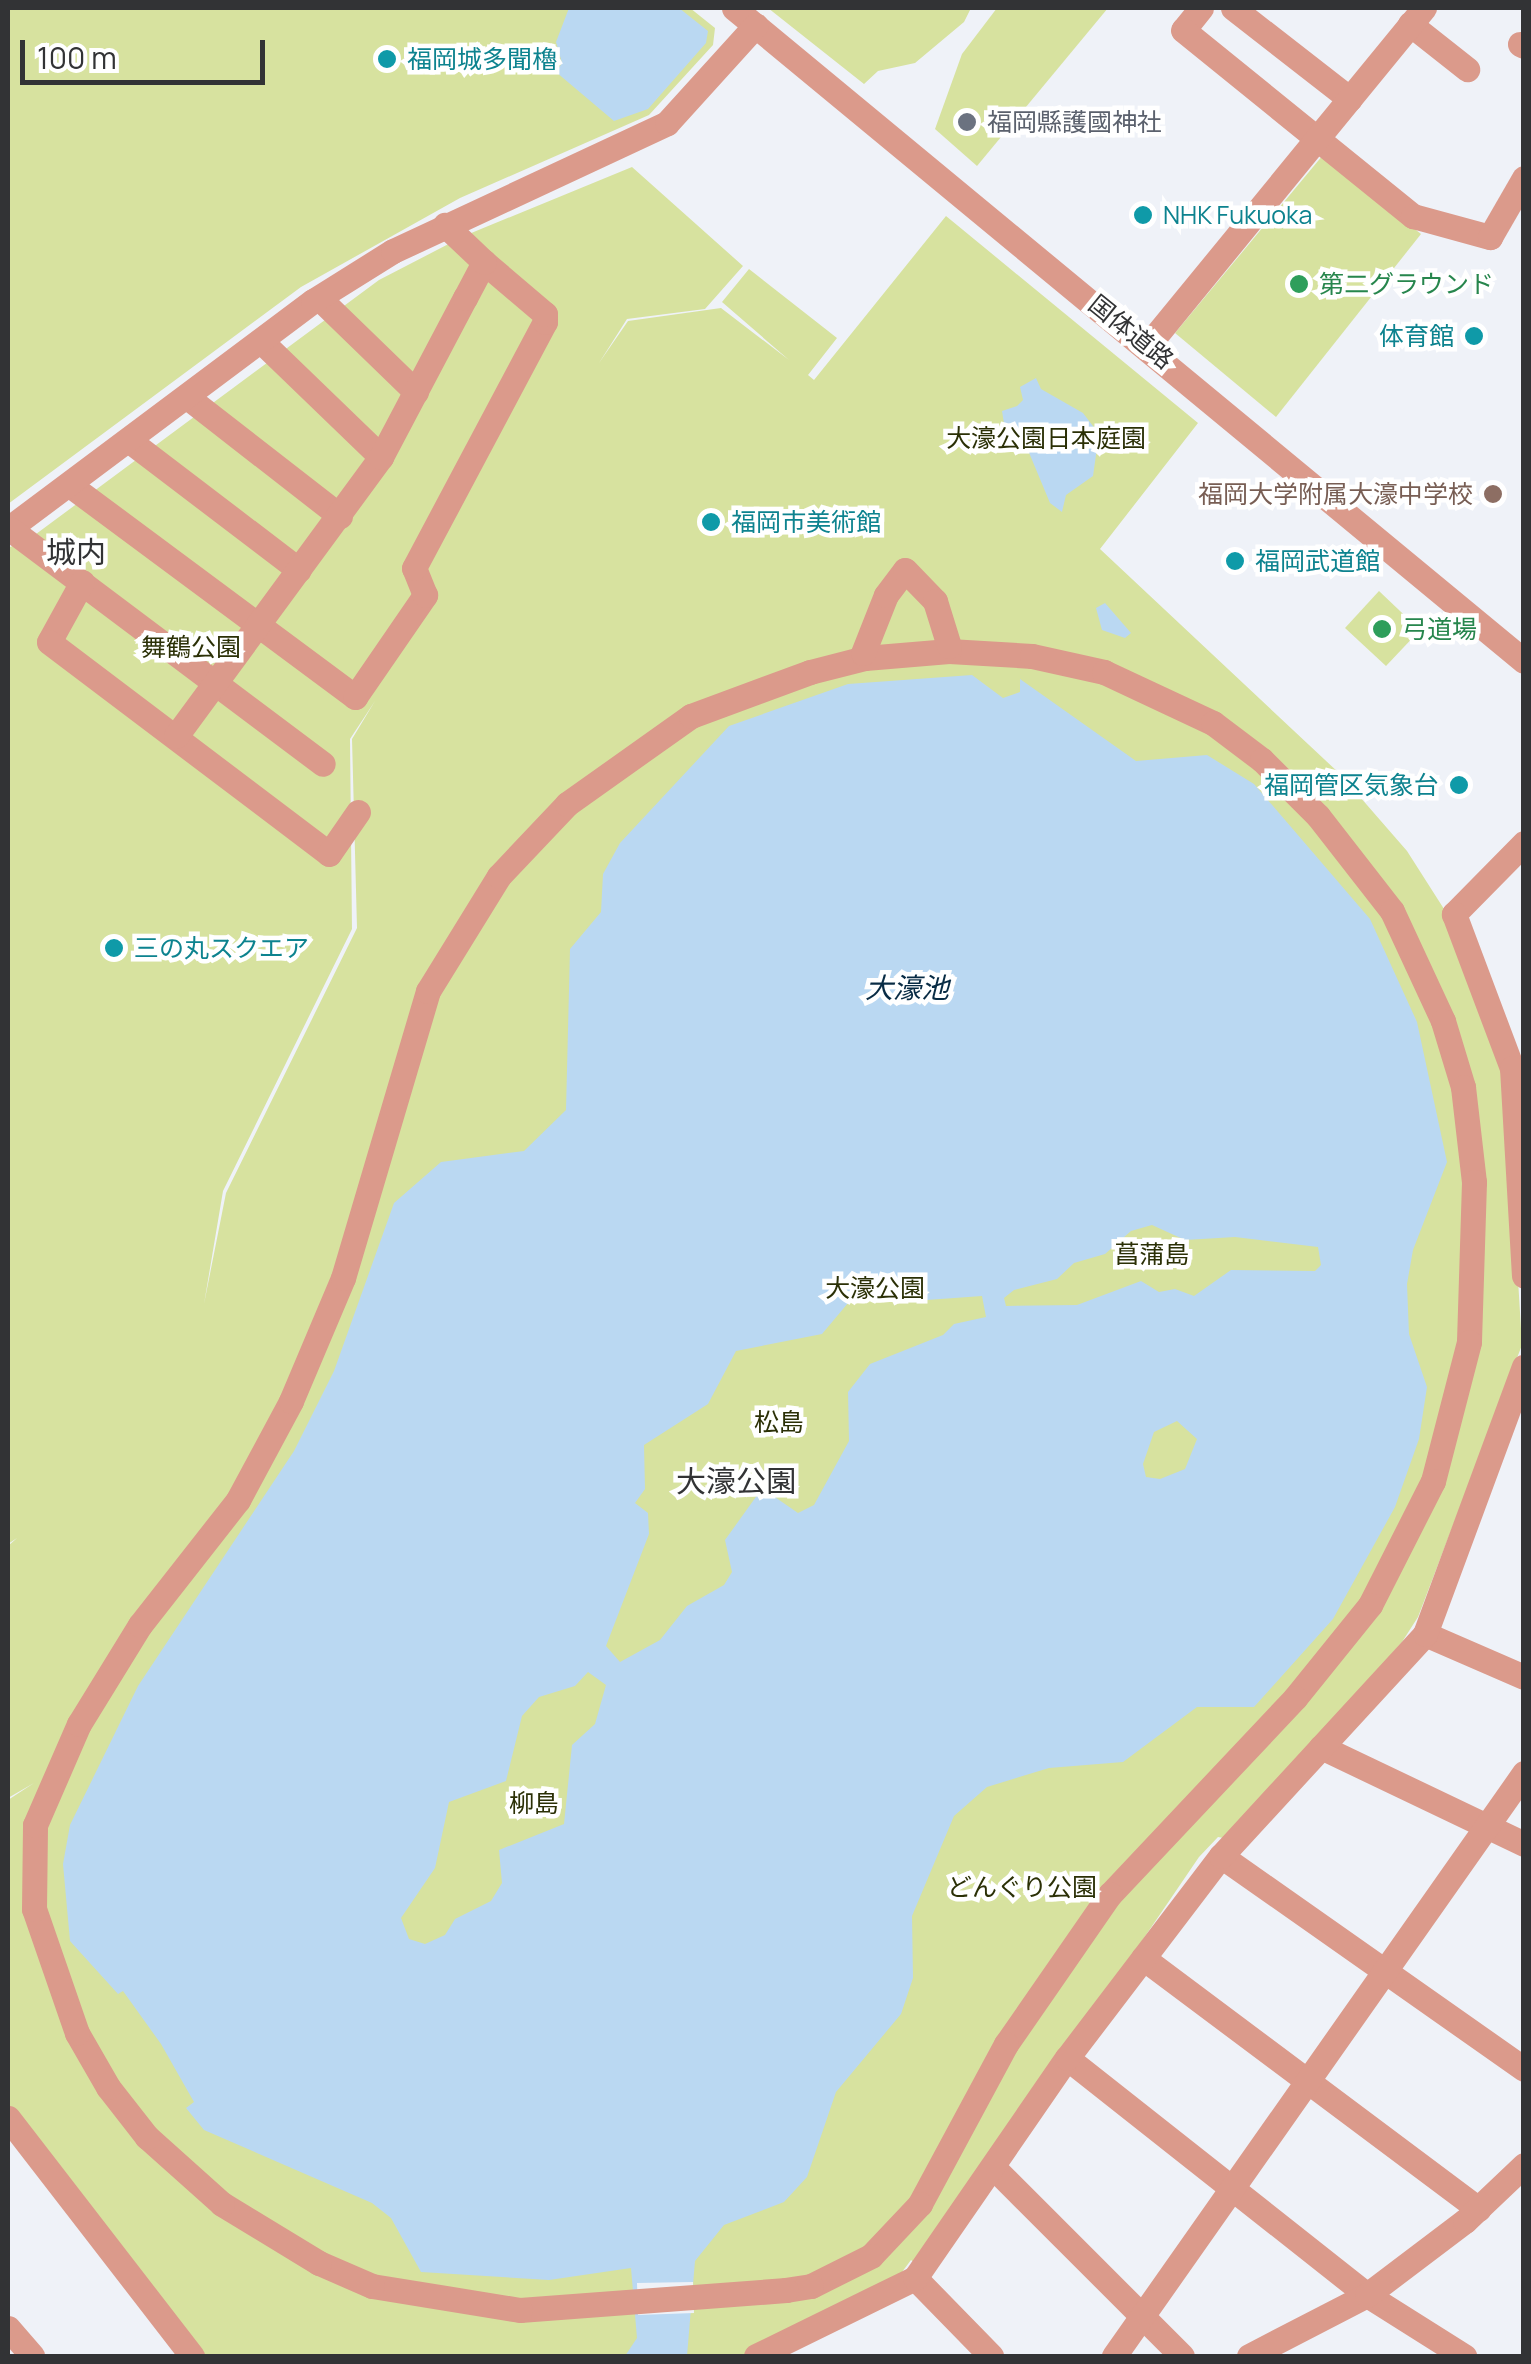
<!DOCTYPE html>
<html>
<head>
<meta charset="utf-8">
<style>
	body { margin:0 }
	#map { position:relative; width:1531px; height:2364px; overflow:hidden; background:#eff2f8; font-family:Manrope,"Noto Sans JP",sans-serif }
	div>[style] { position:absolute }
	.green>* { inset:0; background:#d7e29f }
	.water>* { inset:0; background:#bad8f2 }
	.pier>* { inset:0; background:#eff2f8 }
	.minor>* { height:25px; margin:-12.5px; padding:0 12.5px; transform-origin:12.5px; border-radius:12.5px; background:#db9a8b }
	.dots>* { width:28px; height:28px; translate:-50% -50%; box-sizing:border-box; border:5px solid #fff; border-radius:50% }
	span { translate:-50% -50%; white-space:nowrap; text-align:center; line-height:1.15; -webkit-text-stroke:9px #fff; paint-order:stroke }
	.culture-label { font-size:25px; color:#0d838f }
	.left { translate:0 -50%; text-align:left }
	.right { translate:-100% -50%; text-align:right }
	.worship-label { font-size:25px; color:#5b616d }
	.leisure-label { font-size:25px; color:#27864d }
	.street-label { font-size:25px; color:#323335 }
	.park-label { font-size:25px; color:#2b3006 }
	.education-label { font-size:25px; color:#785e54 }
	.water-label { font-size:28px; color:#082b44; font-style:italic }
	.quarter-label { font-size:30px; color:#323335 }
	.frame { position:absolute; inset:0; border:10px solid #323335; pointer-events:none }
	.scale { position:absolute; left:20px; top:40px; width:245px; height:45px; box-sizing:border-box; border:5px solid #323335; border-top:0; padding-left:12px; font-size:30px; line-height:35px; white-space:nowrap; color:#323335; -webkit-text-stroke:8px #fff; paint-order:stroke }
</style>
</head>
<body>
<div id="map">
	<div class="green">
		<i style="clip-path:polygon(8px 8px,690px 8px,715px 28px,713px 45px,649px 115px,460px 198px,301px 287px,8px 504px)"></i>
		<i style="clip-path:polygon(768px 8px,971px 8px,964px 22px,915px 63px,878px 71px,864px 84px)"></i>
		<i style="clip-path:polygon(997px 8px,1108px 8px,977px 166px,935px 129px,962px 54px)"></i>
		<i style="clip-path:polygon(1323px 155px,1421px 234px,1276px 417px,1175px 333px)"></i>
		<i style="clip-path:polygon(evenodd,632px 167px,743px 266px,705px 309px,627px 319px,599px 363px,628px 321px,721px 308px,789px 360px,722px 302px,749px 269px,837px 338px,808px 375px,814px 380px,946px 216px,1198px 423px,1100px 549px,1340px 774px,1407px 851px,1444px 909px,1505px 1066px,1522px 1345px,1418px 1617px,1402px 1642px,1229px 1839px,1218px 1837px,1199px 1857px,920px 2267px,911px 2260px,899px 2276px,747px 2356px,198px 2356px,8px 2107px,8px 1800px,34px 1783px,8px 1798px,8px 1546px,17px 1538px,8px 1544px,8px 548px,32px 537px,379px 280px,464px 236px,632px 167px,375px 701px,352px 739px,357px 928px,226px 1193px,204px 1304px,223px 1191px,352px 929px,350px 739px,375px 701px)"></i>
		<i style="clip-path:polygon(1379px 591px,1420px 630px,1386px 666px,1345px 628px)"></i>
	</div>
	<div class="water">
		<i style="clip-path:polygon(569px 8px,679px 8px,708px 31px,706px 43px,648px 109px,614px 121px,556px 72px,562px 63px,556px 42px)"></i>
		<i style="clip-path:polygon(1036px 378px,1041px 389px,1083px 413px,1099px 434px,1093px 476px,1066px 495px,1062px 512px,1050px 503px,1025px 443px,1005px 430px,1002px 411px,1017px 406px,1023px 400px,1020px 387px)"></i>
		<i style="clip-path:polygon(1105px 603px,1131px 633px,1125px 638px,1102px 630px,1096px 608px)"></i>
		<i style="clip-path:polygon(evenodd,972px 675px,1003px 698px,1020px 692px,1020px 679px,1136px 761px,1207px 755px,1254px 784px,1370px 919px,1417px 1022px,1447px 1162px,1413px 1250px,1407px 1284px,1409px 1334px,1427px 1387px,1419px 1439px,1395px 1507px,1333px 1619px,1254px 1707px,1197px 1707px,1123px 1762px,1049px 1768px,987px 1787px,954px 1816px,912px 1916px,913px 1978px,901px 2014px,836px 2092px,807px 2177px,784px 2202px,724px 2225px,695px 2261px,687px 2356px,625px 2356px,637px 2338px,631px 2268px,549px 2280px,421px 2272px,391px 2218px,372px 2203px,204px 2130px,186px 2108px,194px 2102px,161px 2044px,123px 1991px,118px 1994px,70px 1941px,63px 1864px,70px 1825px,138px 1686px,294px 1451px,334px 1371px,394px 1203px,441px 1162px,524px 1151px,566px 1110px,570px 949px,601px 912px,603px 874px,620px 843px,729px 726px,848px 684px,972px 675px,1152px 1225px,1185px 1240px,1235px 1237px,1318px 1247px,1321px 1265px,1315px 1271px,1231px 1270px,1194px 1296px,1175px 1289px,1159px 1292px,1141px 1281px,1077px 1305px,1006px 1306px,1004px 1298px,1014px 1290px,1057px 1279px,1074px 1263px,1105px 1254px,1131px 1231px,1152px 1225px,972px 675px,859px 1290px,899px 1302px,982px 1296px,986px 1317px,954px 1324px,943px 1335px,870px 1364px,848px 1392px,849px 1441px,814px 1505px,798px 1513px,769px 1493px,758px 1494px,725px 1540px,732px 1572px,724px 1585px,687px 1606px,660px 1640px,620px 1662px,606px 1646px,649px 1534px,648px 1513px,635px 1503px,645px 1489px,644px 1445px,708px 1404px,736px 1351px,822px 1334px,859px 1290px,972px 675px,1177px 1421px,1197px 1439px,1185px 1469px,1160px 1479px,1146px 1477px,1143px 1464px,1154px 1432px,1177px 1421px,972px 675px,588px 1672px,606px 1685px,595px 1724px,572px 1745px,564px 1824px,499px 1850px,502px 1883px,491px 1901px,455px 1919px,445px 1935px,425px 1944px,409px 1939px,401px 1918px,435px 1868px,449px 1802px,506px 1781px,522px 1716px,539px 1697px,575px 1686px,588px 1672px)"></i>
	</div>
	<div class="pier">
		<i style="clip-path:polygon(693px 2282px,694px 2313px,638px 2315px,637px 2283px)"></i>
	</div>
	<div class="minor">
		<i style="left:734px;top:8px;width:1025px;rotate:39.58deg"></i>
		<i style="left:1201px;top:8px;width:28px;rotate:129deg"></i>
		<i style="left:1183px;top:30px;width:296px;rotate:39deg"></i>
		<i style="left:1413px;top:216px;width:80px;rotate:15.3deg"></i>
		<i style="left:1490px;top:237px;width:68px;rotate:-60deg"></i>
		<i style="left:1233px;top:8px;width:148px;rotate:37.9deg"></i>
		<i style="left:1410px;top:24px;width:73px;rotate:38.3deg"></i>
		<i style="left:1520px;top:44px;width:4px;rotate:27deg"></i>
		<i style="left:319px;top:298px;width:135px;rotate:44.1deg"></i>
		<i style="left:261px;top:341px;width:167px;rotate:44deg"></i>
		<i style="left:1148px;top:345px;width:436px;rotate:-50.7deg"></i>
		<i style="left:187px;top:397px;width:194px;rotate:37.9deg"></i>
		<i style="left:131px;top:442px;width:211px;rotate:37.3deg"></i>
		<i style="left:71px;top:486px;width:354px;rotate:36.6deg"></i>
		<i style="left:355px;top:697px;width:124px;rotate:-55.5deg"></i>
		<i style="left:425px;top:595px;width:29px;rotate:-112deg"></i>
		<i style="left:414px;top:568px;width:279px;rotate:-62deg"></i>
		<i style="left:545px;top:322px;width:8px;rotate:-90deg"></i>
		<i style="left:545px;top:314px;width:80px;rotate:-139.6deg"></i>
		<i style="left:8px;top:529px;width:381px;rotate:-36.8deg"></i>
		<i style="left:313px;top:301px;width:94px;rotate:-32deg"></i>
		<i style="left:393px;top:251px;width:302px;rotate:-25deg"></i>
		<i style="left:667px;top:123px;width:132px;rotate:-47.8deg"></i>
		<i style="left:10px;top:529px;width:391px;rotate:36.9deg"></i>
		<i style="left:82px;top:582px;width:68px;rotate:118.8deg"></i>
		<i style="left:49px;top:642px;width:351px;rotate:37.1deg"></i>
		<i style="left:329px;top:854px;width:51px;rotate:-55.4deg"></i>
		<i style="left:949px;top:651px;width:83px;rotate:3.4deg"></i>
		<i style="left:1032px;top:656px;width:74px;rotate:12.5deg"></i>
		<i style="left:1104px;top:672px;width:120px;rotate:25.1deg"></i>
		<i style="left:1213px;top:723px;width:61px;rotate:37.1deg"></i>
		<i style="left:1262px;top:760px;width:79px;rotate:45deg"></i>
		<i style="left:1318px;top:816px;width:120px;rotate:52.1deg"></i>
		<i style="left:1392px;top:911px;width:121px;rotate:65.1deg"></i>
		<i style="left:1443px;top:1021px;width:69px;rotate:73.1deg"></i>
		<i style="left:1463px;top:1087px;width:96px;rotate:83.4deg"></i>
		<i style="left:1474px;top:1182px;width:160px;rotate:91.8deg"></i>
		<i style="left:1469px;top:1342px;width:144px;rotate:104.5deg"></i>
		<i style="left:1433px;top:1481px;width:139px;rotate:116.9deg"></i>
		<i style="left:1370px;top:1605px;width:119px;rotate:128.9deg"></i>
		<i style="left:1295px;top:1698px;width:270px;rotate:133.3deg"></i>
		<i style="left:1110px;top:1894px;width:183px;rotate:124.7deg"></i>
		<i style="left:1006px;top:2044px;width:182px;rotate:118.3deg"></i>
		<i style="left:920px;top:2204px;width:71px;rotate:133.3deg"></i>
		<i style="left:871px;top:2256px;width:67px;rotate:153.4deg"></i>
		<i style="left:811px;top:2286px;width:25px;rotate:171deg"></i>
		<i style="left:786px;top:2290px;width:267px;rotate:175.7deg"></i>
		<i style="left:520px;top:2310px;width:150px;rotate:-170.8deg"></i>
		<i style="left:372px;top:2286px;width:58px;rotate:-156.5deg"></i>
		<i style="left:319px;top:2263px;width:114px;rotate:-148.7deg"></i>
		<i style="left:222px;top:2204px;width:101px;rotate:-138.2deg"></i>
		<i style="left:147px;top:2137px;width:63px;rotate:-128deg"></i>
		<i style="left:108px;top:2087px;width:62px;rotate:-119.9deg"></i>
		<i style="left:77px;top:2033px;width:131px;rotate:-109.1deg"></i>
		<i style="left:34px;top:1909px;width:84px;rotate:-89.3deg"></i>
		<i style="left:35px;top:1825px;width:110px;rotate:-66.5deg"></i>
		<i style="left:79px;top:1724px;width:116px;rotate:-58.4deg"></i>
		<i style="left:140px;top:1625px;width:159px;rotate:-51.9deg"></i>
		<i style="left:238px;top:1500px;width:112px;rotate:-61.8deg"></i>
		<i style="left:291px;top:1401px;width:134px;rotate:-67.1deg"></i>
		<i style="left:343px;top:1278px;width:299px;rotate:-73.5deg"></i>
		<i style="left:428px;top:991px;width:135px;rotate:-58.3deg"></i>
		<i style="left:499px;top:876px;width:99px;rotate:-46.6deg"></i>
		<i style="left:567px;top:804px;width:152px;rotate:-35.4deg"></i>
		<i style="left:691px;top:716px;width:127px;rotate:-20.3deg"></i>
		<i style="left:810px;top:672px;width:57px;rotate:-14.3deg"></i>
		<i style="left:865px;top:658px;width:84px;rotate:-4.8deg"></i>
		<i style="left:863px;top:653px;width:62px;rotate:-68.4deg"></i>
		<i style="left:886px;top:595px;width:31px;rotate:-53deg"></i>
		<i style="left:905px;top:570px;width:43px;rotate:45.9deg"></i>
		<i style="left:935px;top:601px;width:47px;rotate:72.7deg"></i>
		<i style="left:176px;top:736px;width:346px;rotate:-53.7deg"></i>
		<i style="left:381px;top:457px;width:180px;rotate:-62.2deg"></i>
		<i style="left:465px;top:298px;width:41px;rotate:-62.2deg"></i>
		<i style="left:484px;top:262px;width:54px;rotate:-136.5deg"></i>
		<i style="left:1524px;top:843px;width:100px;rotate:134.6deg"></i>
		<i style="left:1454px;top:914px;width:165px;rotate:69.4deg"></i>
		<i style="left:1512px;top:1068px;width:208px;rotate:86.7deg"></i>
		<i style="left:1425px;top:1634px;width:108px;rotate:23.5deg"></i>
		<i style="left:1321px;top:1747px;width:225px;rotate:25.5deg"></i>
		<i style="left:1221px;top:1856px;width:370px;rotate:35.1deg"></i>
		<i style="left:1143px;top:1958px;width:419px;rotate:36.8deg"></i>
		<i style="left:1067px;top:2058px;width:382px;rotate:38.3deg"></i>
		<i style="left:1367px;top:2295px;width:115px;rotate:32.2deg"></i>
		<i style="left:8px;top:2118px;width:301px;rotate:52.3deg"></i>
		<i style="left:993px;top:2167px;width:267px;rotate:45deg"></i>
		<i style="left:915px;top:2278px;width:109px;rotate:45.7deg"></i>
		<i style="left:8px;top:2328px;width:37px;rotate:49deg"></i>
		<i style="left:756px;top:2356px;width:177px;rotate:-26.1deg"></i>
		<i style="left:915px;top:2278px;width:267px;rotate:-55.4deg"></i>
		<i style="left:1067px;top:2058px;width:254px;rotate:-52.7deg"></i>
		<i style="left:1221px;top:1856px;width:301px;rotate:-47.4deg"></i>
		<i style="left:1425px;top:1634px;width:285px;rotate:-69.7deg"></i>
		<i style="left:1114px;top:2356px;width:713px;rotate:-54.88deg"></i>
		<i style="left:1249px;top:2356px;width:133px;rotate:-27.3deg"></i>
		<i style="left:1367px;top:2295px;width:123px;rotate:-37.1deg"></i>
		<i style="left:1465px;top:2221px;width:81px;rotate:-43.5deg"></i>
	</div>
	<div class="dots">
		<i style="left:387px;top:59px;background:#0f9aa8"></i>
		<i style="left:967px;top:122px;background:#6b7280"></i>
		<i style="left:1143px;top:215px;background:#0f9aa8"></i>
		<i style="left:1299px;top:284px;background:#2e9e5b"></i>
		<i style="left:1474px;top:336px;background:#0f9aa8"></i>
		<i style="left:1493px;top:494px;background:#8d6e63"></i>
		<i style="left:711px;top:522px;background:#0f9aa8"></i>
		<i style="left:1235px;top:561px;background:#0f9aa8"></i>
		<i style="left:1382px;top:629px;background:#2e9e5b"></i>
		<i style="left:1459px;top:785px;background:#0f9aa8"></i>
		<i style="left:114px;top:948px;background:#0f9aa8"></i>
	</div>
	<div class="culture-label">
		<span class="left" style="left:407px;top:59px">福岡城多聞櫓</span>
		<span class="left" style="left:1163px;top:215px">NHK Fukuoka</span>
		<span class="right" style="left:1454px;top:336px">体育館</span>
		<span class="left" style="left:731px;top:522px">福岡市美術館</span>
		<span class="left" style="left:1255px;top:561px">福岡武道館</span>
		<span class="right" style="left:1439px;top:785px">福岡管区気象台</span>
		<span class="left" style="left:134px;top:948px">三の丸スクエア</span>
	</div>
	<div class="worship-label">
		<span class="left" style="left:987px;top:122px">福岡縣護國神社</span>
	</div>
	<div class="leisure-label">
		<span class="left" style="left:1319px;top:284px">第二グラウンド</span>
		<span class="left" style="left:1402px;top:629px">弓道場</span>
	</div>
	<div class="street-label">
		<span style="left:1131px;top:332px;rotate:39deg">国体道路</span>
	</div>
	<div class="park-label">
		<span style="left:1046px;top:438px">大濠公園日本庭園</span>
		<span style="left:191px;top:647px">舞鶴公園</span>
		<span style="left:1152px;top:1254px">菖蒲島</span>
		<span style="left:875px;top:1288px">大濠公園</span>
		<span style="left:779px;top:1422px">松島</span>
		<span style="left:534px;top:1803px">柳島</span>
		<span style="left:1022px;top:1887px">どんぐり公園</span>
	</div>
	<div class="education-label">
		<span class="right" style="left:1473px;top:494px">福岡大学附属大濠中学校</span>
	</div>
	<div class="water-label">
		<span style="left:907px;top:987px">大濠池</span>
	</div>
	<div class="quarter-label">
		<span style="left:76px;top:552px">城内</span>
		<span style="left:736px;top:1481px">大濠公園</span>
	</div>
	<div class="frame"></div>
	<div class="scale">100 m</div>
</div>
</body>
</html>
